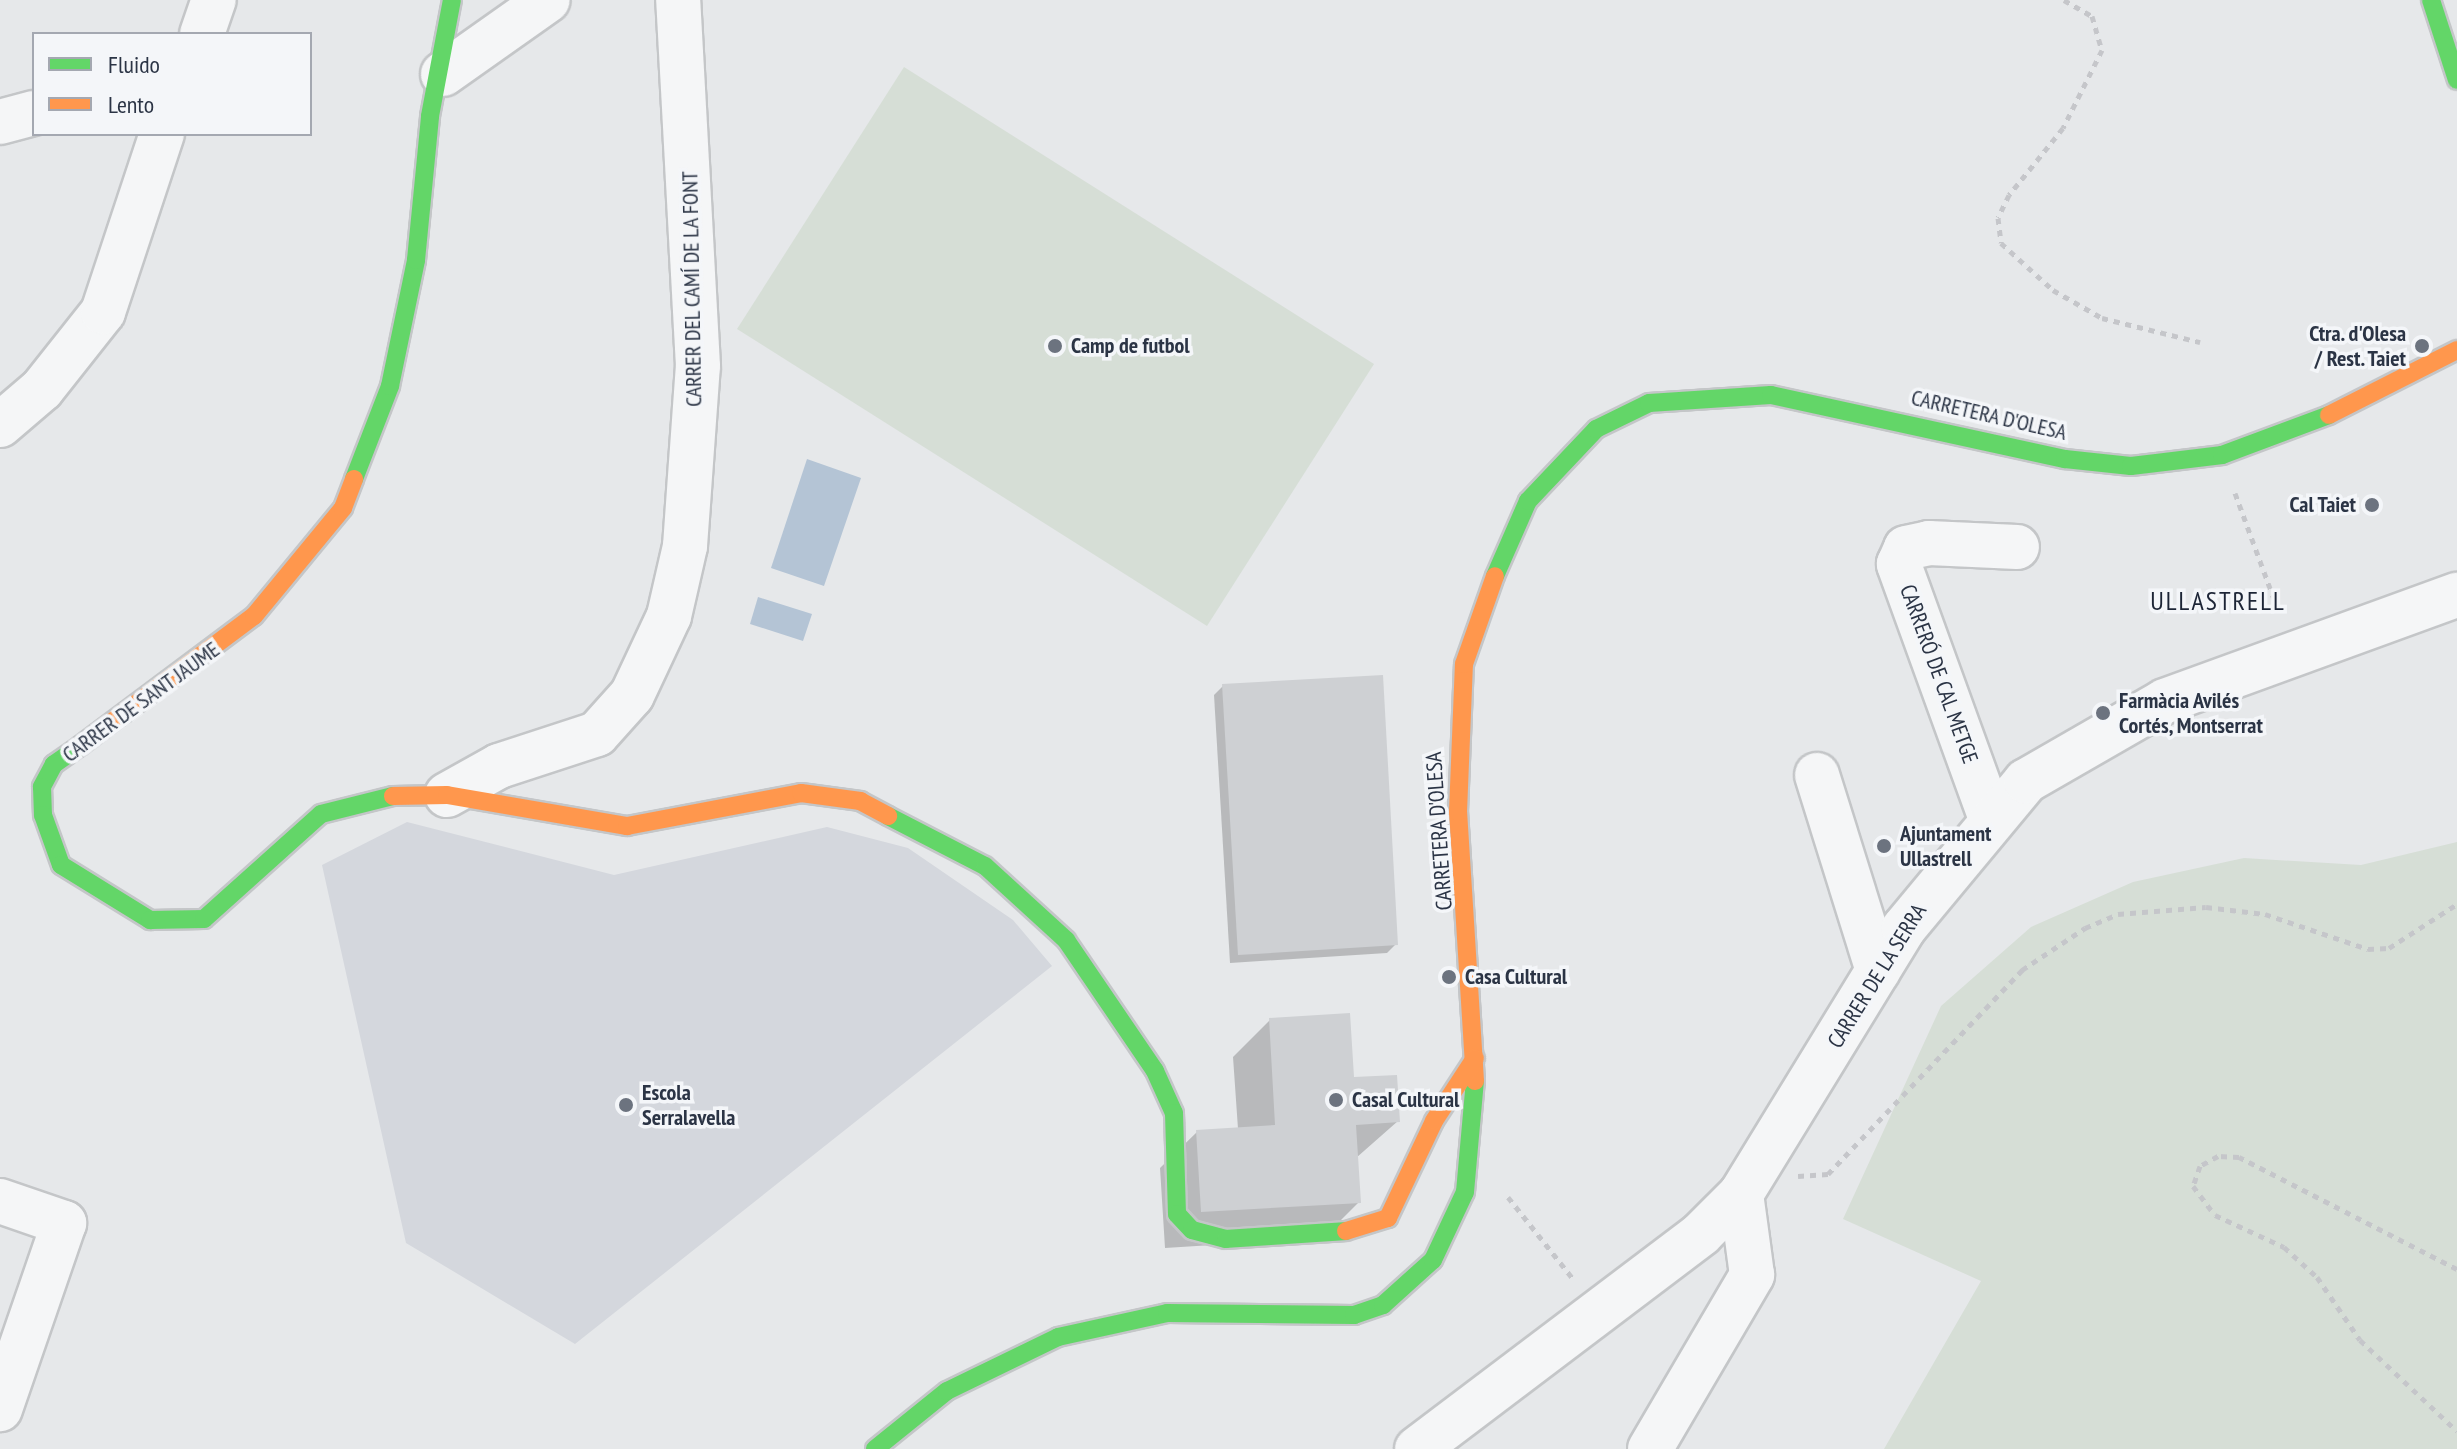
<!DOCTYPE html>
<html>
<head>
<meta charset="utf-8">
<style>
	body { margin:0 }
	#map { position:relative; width:2457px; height:1449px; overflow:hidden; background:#e6e8ea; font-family:"PT Sans Narrow",sans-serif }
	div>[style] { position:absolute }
	.built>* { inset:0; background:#d4d7dd }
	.green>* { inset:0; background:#d6ded6 }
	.water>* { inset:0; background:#b4c4d5 }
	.shadow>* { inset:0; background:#0003 }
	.building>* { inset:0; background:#ced0d3 }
	.path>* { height:5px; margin-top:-2.5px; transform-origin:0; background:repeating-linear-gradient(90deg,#c5c6ca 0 6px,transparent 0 12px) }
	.roads { filter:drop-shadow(2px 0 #c4c6c8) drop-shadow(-2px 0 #c4c6c8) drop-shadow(0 2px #c4c6c8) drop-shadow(0 -2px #c4c6c8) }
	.street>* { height:44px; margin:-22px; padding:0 22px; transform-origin:22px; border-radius:22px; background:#f5f6f7 }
	.fast>* { height:18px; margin:-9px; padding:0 9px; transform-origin:9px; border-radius:9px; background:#63d668 }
	.slow>* { height:18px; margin:-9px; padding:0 9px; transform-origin:9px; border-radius:9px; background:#ff974d }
	.dots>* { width:22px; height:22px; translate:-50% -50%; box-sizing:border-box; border:4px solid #f4f6f9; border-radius:50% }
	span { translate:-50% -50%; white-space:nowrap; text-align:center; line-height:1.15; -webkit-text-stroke:7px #f4f6f9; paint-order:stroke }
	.street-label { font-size:22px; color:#2b3445 }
	.poi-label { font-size:22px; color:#2b3445; font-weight:700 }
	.right { translate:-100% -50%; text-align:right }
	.left { translate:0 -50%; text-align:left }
	.quarter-label { font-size:26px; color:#1d2536; letter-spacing:2px }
	.legend { position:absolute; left:32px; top:32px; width:280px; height:104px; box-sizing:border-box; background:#f4f6f9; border:2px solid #a4a8b1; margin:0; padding:10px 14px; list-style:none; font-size:24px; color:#2b3445 }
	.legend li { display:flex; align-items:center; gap:16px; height:40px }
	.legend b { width:40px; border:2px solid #a4a8b1 }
</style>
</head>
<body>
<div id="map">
	<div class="built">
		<i style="clip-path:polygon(407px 822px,614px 875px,827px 827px,908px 848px,1013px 920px,1052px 966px,575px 1344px,406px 1243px,322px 865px)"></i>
	</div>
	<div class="green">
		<i style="clip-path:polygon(904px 67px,1374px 364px,1207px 626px,737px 329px)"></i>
		<i style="clip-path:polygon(2457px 842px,2457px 1449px,1884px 1449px,1981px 1281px,1843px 1219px,1941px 1006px,2031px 927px,2133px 882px,2244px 858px,2361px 865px)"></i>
	</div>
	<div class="water">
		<i style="clip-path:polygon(807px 459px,861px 478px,824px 586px,771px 568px)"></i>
		<i style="clip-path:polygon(758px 597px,812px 614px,803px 641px,750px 624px)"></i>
	</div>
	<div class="shadow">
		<i style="clip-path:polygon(1223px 686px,1396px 944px,1387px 953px,1230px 963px,1214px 695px)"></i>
		<i style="clip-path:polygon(1270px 1020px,1398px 1121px,1356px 1158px,1359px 1202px,1323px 1238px,1165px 1248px,1160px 1168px,1197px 1132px,1238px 1129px,1233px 1057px)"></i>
	</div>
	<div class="building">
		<i style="clip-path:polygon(1383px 675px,1398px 945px,1238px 955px,1222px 684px)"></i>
		<i style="clip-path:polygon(1350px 1013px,1354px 1077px,1397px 1075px,1400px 1122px,1356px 1125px,1361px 1203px,1201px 1212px,1196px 1130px,1275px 1125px,1269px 1018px)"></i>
	</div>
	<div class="path">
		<i style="left:2064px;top:0;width:32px;rotate:30deg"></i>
		<i style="left:2092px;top:16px;width:35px;rotate:74deg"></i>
		<i style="left:2102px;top:50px;width:87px;rotate:116.6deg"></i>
		<i style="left:2063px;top:128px;width:86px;rotate:128.9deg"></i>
		<i style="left:2009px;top:195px;width:25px;rotate:116deg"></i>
		<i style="left:1998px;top:218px;width:25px;rotate:83deg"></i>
		<i style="left:2001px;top:243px;width:70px;rotate:42.1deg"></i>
		<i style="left:2053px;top:290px;width:56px;rotate:29.7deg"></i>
		<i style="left:2102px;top:318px;width:101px;rotate:13.8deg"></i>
		<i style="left:2235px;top:493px;width:130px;rotate:69.8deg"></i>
		<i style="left:1798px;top:1176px;width:30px;rotate:-4deg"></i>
		<i style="left:1828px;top:1174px;width:282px;rotate:-46.4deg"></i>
		<i style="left:2022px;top:970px;width:76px;rotate:-33.7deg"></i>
		<i style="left:2085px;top:928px;width:36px;rotate:-23deg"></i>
		<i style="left:2118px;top:914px;width:88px;rotate:-4.5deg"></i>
		<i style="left:2206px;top:907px;width:59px;rotate:6.8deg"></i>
		<i style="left:2265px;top:914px;width:109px;rotate:18.8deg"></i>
		<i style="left:2368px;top:949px;width:21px;rotate:-3deg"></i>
		<i style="left:2389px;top:948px;width:81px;rotate:-32.9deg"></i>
		<i style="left:1508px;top:1197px;width:106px;rotate:51.5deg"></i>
		<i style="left:2457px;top:1269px;width:245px;rotate:-152.8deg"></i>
		<i style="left:2239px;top:1157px;width:21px;rotate:-177deg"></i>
		<i style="left:2218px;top:1156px;width:21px;rotate:151deg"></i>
		<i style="left:2200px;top:1166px;width:21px;rotate:109deg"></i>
		<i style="left:2193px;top:1186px;width:36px;rotate:53deg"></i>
		<i style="left:2215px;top:1215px;width:76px;rotate:24.9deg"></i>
		<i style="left:2284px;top:1247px;width:45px;rotate:42.3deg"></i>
		<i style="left:2317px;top:1277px;width:76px;rotate:55.7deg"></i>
		<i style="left:2360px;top:1340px;width:133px;rotate:43.2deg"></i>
	</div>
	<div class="roads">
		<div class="street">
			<i style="left:202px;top:34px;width:36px;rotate:-71deg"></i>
			<i style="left:443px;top:74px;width:128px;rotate:-35.2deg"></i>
			<i style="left:0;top:122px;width:35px;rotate:-15deg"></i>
			<i style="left:0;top:425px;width:55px;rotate:-40.6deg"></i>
			<i style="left:42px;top:389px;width:98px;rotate:-51.6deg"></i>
			<i style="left:103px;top:312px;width:188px;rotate:-71.7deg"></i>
			<i style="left:1817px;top:775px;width:205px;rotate:72.7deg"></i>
			<i style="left:447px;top:795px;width:60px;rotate:-29.1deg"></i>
			<i style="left:499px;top:766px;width:103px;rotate:-18.1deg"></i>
			<i style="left:597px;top:734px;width:52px;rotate:-48.1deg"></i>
			<i style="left:632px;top:695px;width:87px;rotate:-64.9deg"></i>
			<i style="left:669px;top:616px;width:72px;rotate:-77.1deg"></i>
			<i style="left:685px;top:546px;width:180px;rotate:-85.9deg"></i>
			<i style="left:698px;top:366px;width:367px;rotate:-93.1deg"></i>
			<i style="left:1990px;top:816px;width:268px;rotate:-109.9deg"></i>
			<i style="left:1899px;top:564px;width:17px;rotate:-66deg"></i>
			<i style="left:1906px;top:548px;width:24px;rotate:-12deg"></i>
			<i style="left:1929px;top:543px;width:88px;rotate:2.6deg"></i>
			<i style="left:0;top:1201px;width:68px;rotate:19deg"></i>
			<i style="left:64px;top:1223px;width:197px;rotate:109deg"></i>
			<i style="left:1417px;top:1449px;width:356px;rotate:-37.1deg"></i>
			<i style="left:1701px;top:1234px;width:57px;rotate:-45deg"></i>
			<i style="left:1741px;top:1194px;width:312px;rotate:-58.5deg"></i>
			<i style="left:1904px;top:928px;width:191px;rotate:-50.3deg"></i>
			<i style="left:2026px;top:781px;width:160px;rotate:-29.9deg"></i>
			<i style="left:2165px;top:701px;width:311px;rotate:-20deg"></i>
			<i style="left:1650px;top:1449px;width:202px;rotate:-59.6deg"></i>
			<i style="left:1752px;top:1275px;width:82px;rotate:-97.7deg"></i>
		</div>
		<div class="fast">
			<i style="left:2431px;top:0;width:84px;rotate:72deg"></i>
			<i style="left:354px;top:479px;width:100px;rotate:-68.8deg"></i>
			<i style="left:390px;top:386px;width:129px;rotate:-78.3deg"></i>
			<i style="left:416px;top:260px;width:145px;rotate:-84.4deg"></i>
			<i style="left:430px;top:116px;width:118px;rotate:-79.3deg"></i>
			<i style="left:1495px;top:576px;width:82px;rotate:-66.3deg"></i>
			<i style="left:1528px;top:501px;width:99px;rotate:-46.6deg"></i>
			<i style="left:1596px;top:429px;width:59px;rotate:-26.1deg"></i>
			<i style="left:1649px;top:403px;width:122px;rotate:-3.8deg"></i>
			<i style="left:1771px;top:395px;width:301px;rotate:12.3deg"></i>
			<i style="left:2065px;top:459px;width:66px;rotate:6.1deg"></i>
			<i style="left:2131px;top:466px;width:92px;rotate:-6.9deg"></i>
			<i style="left:2222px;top:455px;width:114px;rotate:-20.5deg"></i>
			<i style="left:80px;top:746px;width:32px;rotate:145deg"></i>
			<i style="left:54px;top:764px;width:26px;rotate:118deg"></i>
			<i style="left:42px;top:787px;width:28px;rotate:88deg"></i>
			<i style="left:43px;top:815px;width:53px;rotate:70.2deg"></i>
			<i style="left:61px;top:865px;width:105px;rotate:31.7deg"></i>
			<i style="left:150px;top:920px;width:54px;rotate:-1.1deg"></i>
			<i style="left:204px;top:919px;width:157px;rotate:-41.9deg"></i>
			<i style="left:321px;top:814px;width:74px;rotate:-14deg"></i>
			<i style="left:888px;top:816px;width:109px;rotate:27.3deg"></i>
			<i style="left:985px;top:866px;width:110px;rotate:42.4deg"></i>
			<i style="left:1066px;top:940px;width:158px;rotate:55.8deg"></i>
			<i style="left:1155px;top:1071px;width:46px;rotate:65.7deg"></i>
			<i style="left:1174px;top:1113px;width:101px;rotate:88.3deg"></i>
			<i style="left:1177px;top:1214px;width:22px;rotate:47deg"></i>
			<i style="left:1192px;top:1230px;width:35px;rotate:15deg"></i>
			<i style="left:1226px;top:1239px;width:120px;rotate:-3.8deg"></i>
			<i style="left:875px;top:1449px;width:92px;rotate:-38.9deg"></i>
			<i style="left:947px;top:1391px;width:123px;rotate:-25.9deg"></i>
			<i style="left:1058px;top:1337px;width:112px;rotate:-12.4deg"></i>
			<i style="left:1167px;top:1313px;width:187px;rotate:0.6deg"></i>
			<i style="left:1354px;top:1315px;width:31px;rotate:-19deg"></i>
			<i style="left:1383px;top:1305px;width:67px;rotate:-42deg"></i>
			<i style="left:1433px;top:1260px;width:75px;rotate:-64.8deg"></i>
			<i style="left:1465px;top:1192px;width:111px;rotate:-84.9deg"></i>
		</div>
		<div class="slow">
			<i style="left:2329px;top:415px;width:144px;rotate:-26.9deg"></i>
			<i style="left:80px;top:746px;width:217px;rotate:-36.8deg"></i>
			<i style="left:254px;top:616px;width:140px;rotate:-50.5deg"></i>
			<i style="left:343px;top:508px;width:31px;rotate:-69deg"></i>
			<i style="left:393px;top:796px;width:54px;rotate:-1.1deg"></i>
			<i style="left:447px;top:795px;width:183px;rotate:9.8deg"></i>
			<i style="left:627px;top:826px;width:177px;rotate:-10.7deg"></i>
			<i style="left:801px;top:793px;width:60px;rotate:7.7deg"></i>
			<i style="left:860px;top:801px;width:32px;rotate:28deg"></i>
			<i style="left:1475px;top:1081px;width:270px;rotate:-93.6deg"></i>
			<i style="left:1458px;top:812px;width:148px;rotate:-87.7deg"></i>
			<i style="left:1464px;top:664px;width:93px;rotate:-70.6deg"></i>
			<i style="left:1346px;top:1231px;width:44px;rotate:-17.2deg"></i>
			<i style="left:1388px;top:1218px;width:107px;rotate:-64.6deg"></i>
			<i style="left:1434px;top:1121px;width:75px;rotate:-56.9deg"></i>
		</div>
	</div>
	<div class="dots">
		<i style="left:1055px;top:346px;background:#6c737f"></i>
		<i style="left:2422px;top:346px;background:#6c737f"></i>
		<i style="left:2372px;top:505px;background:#6c737f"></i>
		<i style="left:2103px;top:713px;background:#6c737f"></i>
		<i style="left:1884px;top:846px;background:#6c737f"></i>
		<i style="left:1449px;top:977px;background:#6c737f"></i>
		<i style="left:1336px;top:1100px;background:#6c737f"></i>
		<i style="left:626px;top:1105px;background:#6c737f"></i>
	</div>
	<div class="street-label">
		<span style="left:692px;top:289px;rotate:-91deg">CARRER DEL CAMÍ DE LA FONT</span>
		<span style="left:1989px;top:415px;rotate:13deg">CARRETERA D'OLESA</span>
		<span style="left:1939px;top:674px;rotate:70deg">CARRERÓ DE CAL METGE</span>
		<span style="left:141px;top:702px;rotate:-36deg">CARRER DE SANT JAUME</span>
		<span style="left:1439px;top:831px;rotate:-94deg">CARRETERA D'OLESA</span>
		<span style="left:1877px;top:976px;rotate:-58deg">CARRER DE LA SERRA</span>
	</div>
	<div class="poi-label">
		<span class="right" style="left:2406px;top:346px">Ctra. d'Olesa<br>/ Rest. Taiet</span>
		<span class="left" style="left:1071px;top:346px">Camp de futbol</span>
		<span class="right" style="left:2356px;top:505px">Cal Taiet</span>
		<span class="left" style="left:2119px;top:713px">Farmàcia Avilés<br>Cortés, Montserrat</span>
		<span class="left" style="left:1900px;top:846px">Ajuntament<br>Ullastrell</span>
		<span class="left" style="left:1465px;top:977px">Casa Cultural</span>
		<span class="left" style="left:642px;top:1105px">Escola<br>Serralavella</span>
		<span class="left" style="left:1352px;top:1100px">Casal Cultural</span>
	</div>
	<div class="quarter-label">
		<span style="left:2218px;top:601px">ULLASTRELL</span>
	</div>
	<ul class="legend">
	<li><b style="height:10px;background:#63d668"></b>Fluido</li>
	<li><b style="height:10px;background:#ff974d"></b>Lento</li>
	</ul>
</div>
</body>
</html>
